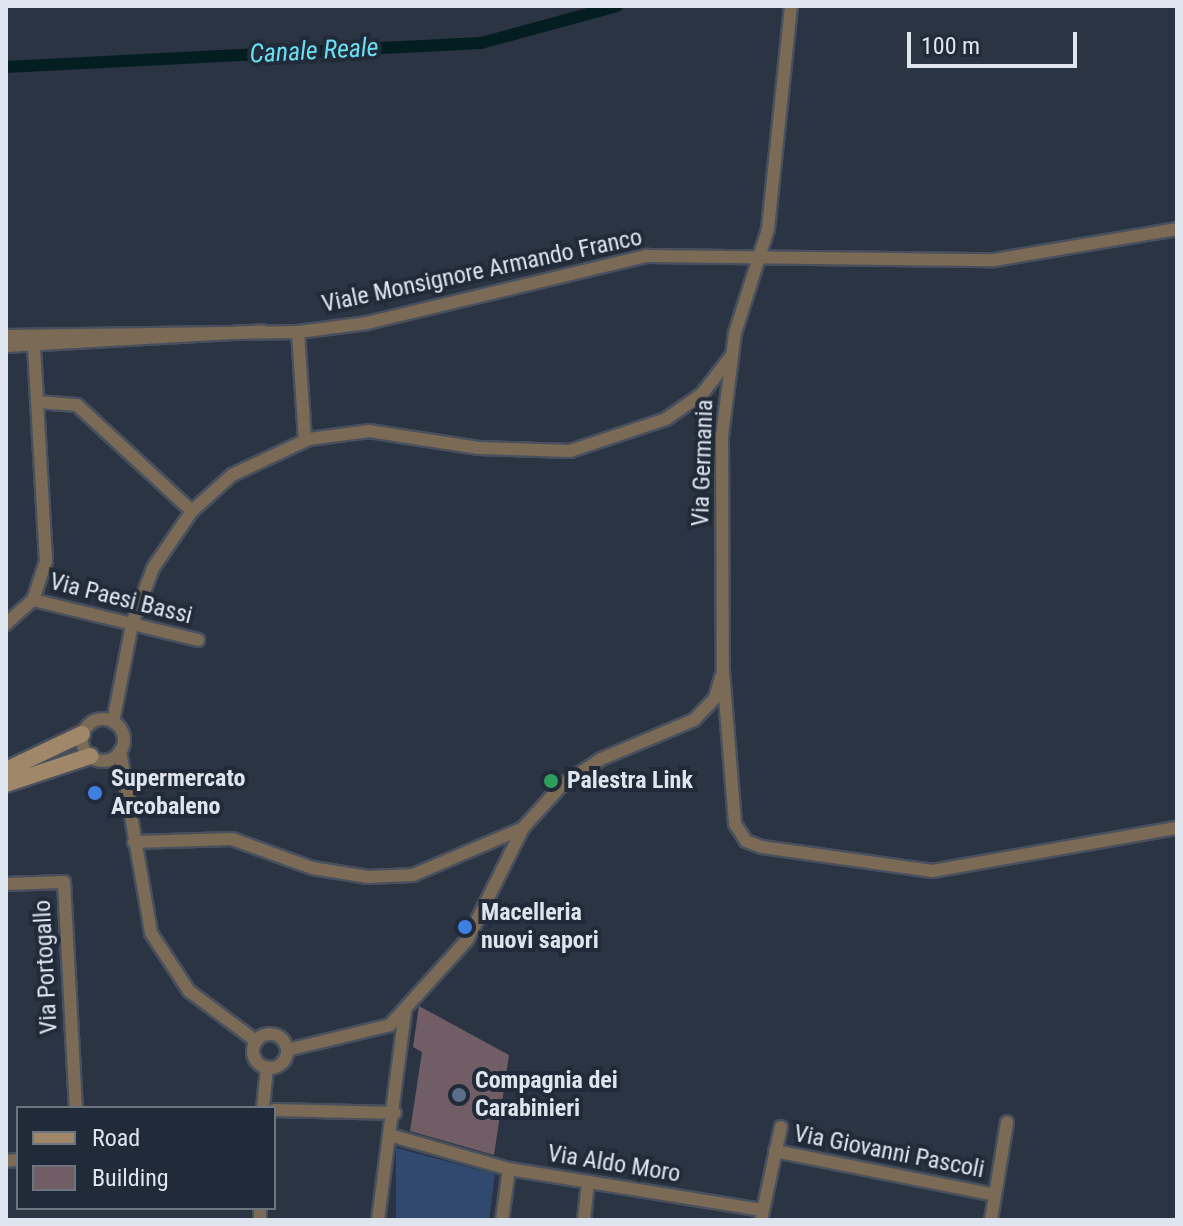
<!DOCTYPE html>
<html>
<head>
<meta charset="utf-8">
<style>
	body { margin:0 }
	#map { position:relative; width:1183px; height:1226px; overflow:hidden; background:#2b3443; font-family:"Roboto Condensed",sans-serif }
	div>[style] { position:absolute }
	.green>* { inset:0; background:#32496f }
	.canal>* { height:12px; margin:-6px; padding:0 6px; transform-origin:6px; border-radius:6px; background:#041d21 }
	.building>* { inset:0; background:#715d65 }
	.roads { filter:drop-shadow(2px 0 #48505e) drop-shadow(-2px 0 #48505e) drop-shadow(0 2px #48505e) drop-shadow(0 -2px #48505e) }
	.street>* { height:12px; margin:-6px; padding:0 6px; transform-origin:6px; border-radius:6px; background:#7a6a56 }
	.street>.ring { margin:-6px; padding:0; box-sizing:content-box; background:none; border:12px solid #7a6a56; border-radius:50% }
	.secondary>* { height:16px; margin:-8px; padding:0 8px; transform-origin:8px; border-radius:8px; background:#a18769 }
	.dots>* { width:22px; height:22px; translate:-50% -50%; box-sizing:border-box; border:4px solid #212a38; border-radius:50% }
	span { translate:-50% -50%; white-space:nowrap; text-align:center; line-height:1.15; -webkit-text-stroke:8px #212a38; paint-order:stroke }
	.street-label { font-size:24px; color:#dfe5ee }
	.poi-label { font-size:24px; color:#dfe5ee; font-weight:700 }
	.left { translate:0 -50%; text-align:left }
	.water-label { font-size:26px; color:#69dff1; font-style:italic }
	.frame { position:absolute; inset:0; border:8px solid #dfe5ee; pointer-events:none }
	.legend { position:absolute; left:16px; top:1106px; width:260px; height:104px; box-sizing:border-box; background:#212a38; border:2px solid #6d7581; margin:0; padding:10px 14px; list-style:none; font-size:24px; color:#dfe5ee }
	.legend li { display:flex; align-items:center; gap:16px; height:40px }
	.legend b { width:40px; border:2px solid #6d7581 }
	.scale { position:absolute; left:907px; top:32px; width:170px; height:36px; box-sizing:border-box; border:4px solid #dfe5ee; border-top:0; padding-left:10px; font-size:24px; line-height:28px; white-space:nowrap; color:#dfe5ee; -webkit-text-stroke:6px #212a38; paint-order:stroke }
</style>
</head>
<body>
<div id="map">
	<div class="green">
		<i style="clip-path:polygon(396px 1148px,495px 1174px,489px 1220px,396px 1220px)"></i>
	</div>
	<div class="canal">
		<i style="left:6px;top:67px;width:476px;rotate:-2.9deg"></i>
		<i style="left:481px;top:43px;width:141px;rotate:-15.2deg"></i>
	</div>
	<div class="building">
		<i style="clip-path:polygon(419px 1006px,509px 1055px,494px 1155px,410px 1131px,422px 1052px,413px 1047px)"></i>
	</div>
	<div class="roads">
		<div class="street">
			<i style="left:791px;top:6px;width:224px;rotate:95.9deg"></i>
			<i style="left:768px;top:229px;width:109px;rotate:107.6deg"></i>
			<i style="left:735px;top:333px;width:104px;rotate:97.2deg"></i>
			<i style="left:722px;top:436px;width:235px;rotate:89.8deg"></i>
			<i style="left:723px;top:671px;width:153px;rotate:85.5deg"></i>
			<i style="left:735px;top:824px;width:20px;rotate:57deg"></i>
			<i style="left:746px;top:841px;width:17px;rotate:21deg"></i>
			<i style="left:762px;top:847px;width:172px;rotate:8deg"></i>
			<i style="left:932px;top:871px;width:249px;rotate:-10deg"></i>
			<i style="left:298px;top:332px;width:108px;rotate:86.3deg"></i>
			<i style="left:6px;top:336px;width:292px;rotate:-0.8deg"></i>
			<i style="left:298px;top:332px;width:70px;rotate:-7.4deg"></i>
			<i style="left:367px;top:323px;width:288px;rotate:-13.5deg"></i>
			<i style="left:647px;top:256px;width:347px;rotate:0.7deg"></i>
			<i style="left:994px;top:260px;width:186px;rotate:-9.6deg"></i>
			<i style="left:6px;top:346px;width:257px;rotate:-3.3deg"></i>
			<i style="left:37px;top:402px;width:40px;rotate:4.3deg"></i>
			<i style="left:77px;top:405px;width:156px;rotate:42.7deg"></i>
			<i style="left:33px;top:600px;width:170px;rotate:13.6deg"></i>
			<i style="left:6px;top:624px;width:36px;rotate:-42deg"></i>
			<i style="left:33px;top:600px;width:41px;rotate:-71.6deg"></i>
			<i style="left:46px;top:561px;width:216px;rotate:-93.2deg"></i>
			<i class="ring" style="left:82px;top:719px;width:30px;height:30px"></i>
			<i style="left:113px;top:722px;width:100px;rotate:-79deg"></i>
			<i style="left:132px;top:624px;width:60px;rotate:-69.4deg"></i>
			<i style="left:153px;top:568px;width:69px;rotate:-55.6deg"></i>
			<i style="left:192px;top:511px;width:54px;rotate:-42deg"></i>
			<i style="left:232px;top:475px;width:85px;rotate:-25.1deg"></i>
			<i style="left:309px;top:439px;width:61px;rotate:-7.6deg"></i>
			<i style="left:369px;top:431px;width:111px;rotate:8.8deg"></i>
			<i style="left:479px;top:448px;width:91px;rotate:1.9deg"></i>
			<i style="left:570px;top:451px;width:101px;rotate:-18.4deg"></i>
			<i style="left:666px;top:419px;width:44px;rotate:-34.8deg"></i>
			<i style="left:702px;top:394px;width:49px;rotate:-52.4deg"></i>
			<i style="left:120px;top:751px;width:185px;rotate:80.3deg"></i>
			<i style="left:151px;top:933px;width:69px;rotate:56.8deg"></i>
			<i style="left:189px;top:991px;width:84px;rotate:36.7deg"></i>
			<i style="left:134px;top:842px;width:98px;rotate:-1.8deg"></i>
			<i style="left:232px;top:839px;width:85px;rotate:19.9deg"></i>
			<i style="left:312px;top:868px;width:57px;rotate:9.1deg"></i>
			<i style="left:368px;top:877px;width:45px;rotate:-2.5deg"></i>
			<i style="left:413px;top:875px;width:120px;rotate:-23.1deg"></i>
			<i style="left:6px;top:884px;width:58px;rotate:-2deg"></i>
			<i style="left:64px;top:882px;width:226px;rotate:87deg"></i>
			<i class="ring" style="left:253px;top:1034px;width:22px;height:22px"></i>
			<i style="left:287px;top:1050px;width:106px;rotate:-13.6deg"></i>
			<i style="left:390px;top:1025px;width:115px;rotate:-47.8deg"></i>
			<i style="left:467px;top:940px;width:125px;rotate:-63.4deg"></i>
			<i style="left:523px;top:828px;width:58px;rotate:-47.8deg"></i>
			<i style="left:562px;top:785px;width:47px;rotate:-33.7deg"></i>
			<i style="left:601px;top:759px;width:101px;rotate:-22.8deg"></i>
			<i style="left:694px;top:720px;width:30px;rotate:-46deg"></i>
			<i style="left:715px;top:698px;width:22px;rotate:-74deg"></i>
			<i style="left:263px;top:1108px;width:41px;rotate:-84.4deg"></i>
			<i style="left:274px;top:1110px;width:121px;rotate:1.4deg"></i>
			<i style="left:393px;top:1136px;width:121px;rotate:15.9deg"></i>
			<i style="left:509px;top:1169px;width:257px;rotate:9.2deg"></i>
			<i style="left:775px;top:1151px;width:224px;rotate:11.3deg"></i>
			<i style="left:6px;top:1161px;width:12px;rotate:-5deg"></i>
			<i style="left:260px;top:1220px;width:12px;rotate:-90deg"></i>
			<i style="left:378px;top:1220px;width:210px;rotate:-82.6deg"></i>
			<i style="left:502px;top:1220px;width:51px;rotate:-82.2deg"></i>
			<i style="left:584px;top:1220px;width:38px;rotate:-84deg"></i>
			<i style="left:761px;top:1220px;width:95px;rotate:-77.9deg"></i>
			<i style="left:991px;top:1220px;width:99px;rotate:-80.7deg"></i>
		</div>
		<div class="secondary">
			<i style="left:6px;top:770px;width:84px;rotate:-25.3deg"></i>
			<i style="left:6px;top:784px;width:89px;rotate:-18.4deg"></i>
		</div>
	</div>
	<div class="dots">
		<i style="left:551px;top:781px;background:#2e9e5b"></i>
		<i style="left:95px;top:793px;background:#3f7fe0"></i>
		<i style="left:465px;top:927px;background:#3f7fe0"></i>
		<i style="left:459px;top:1095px;background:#5c6f8a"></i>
	</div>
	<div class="street-label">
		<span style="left:482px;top:271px;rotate:-12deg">Viale Monsignore Armando Franco</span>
		<span style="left:703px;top:463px;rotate:-88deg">Via Germania</span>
		<span style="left:121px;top:599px;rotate:14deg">Via Paesi Bassi</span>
		<span style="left:46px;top:967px;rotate:-93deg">Via Portogallo</span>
		<span style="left:889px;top:1152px;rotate:11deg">Via Giovanni Pascoli</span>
		<span style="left:614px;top:1164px;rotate:9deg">Via Aldo Moro</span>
	</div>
	<div class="poi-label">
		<span class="left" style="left:111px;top:793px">Supermercato<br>Arcobaleno</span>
		<span class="left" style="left:567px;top:781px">Palestra Link</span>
		<span class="left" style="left:481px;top:927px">Macelleria<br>nuovi sapori</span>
		<span class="left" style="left:475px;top:1095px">Compagnia dei<br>Carabinieri</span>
	</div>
	<div class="water-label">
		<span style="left:314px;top:51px;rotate:-3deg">Canale Reale</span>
	</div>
	<div class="frame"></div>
	<ul class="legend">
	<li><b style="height:10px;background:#a18769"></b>Road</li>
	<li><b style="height:22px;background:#715d65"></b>Building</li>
	</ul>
	<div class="scale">100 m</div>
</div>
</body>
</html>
